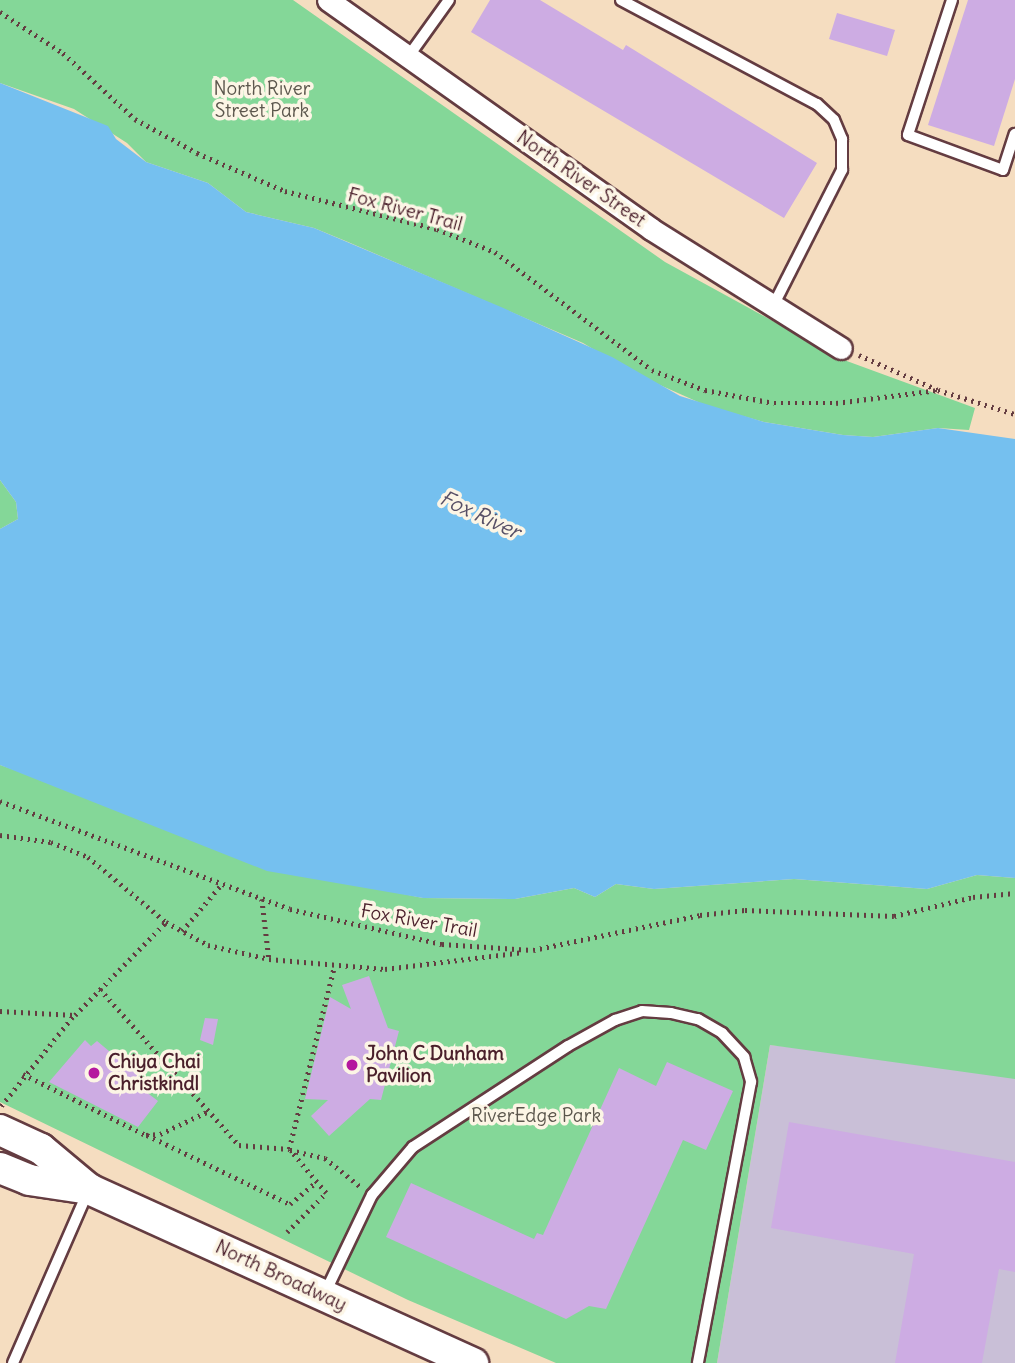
<!DOCTYPE html>
<html>
<head>
<meta charset="utf-8">
<style>
	body { margin:0 }
	#map { position:relative; width:1015px; height:1363px; overflow:hidden; background:#f5ddc0; font-family:Delius,sans-serif }
	div>[style] { position:absolute }
	.industrial>* { inset:0; background:#c9bfd7 }
	.green>* { inset:0; background:#84d798 }
	.water>* { inset:0; background:#75c0ef }
	.building>* { inset:0; background:#cdace3 }
	.path>* { height:4.5px; margin-top:-2.25px; transform-origin:0; background:repeating-linear-gradient(90deg,#643c41 0 2px,transparent 0 7px) }
	.roads { filter:drop-shadow(2px 0 #643c41) drop-shadow(-2px 0 #643c41) drop-shadow(0 2px #643c41) drop-shadow(0 -2px #643c41) }
	.lane>* { height:10px; margin:-5px; padding:0 5px; transform-origin:5px; border-radius:5px; background:#fff }
	.street>* { height:21px; margin:-10.5px; padding:0 10.5px; transform-origin:10.5px; border-radius:10.5px; background:#fff }
	.secondary>* { height:30px; margin:-15px; padding:0 15px; transform-origin:15px; border-radius:15px; background:#fff }
	.dots>* { width:19px; height:19px; translate:-50% -50%; box-sizing:border-box; border:4px solid #fcf5e5; border-radius:50% }
	span { translate:-50% -50%; white-space:nowrap; text-align:center; line-height:1.15; -webkit-text-stroke:7px #fcf5e5; paint-order:stroke }
	.park-label { font-size:19px; color:#5b564c }
	.street-label { font-size:19px; color:#4a1f2b }
	.poi-label { font-size:19px; color:#4a1f2b; font-weight:700 }
	.left { translate:0 -50%; text-align:left }
	.water-label { font-size:21px; color:#574f66; font-style:italic }
</style>
</head>
<body>
<div id="map">
	<div class="industrial">
		<i style="clip-path:polygon(770px 1045px,1015px 1070px,1015px 1363px,717px 1363px)"></i>
	</div>
	<div class="green">
		<i style="clip-path:polygon(0 0,293px 0,665px 262px,844px 360px,975px 408px,969px 430px,938px 428px,873px 437px,843px 435px,764px 422px,707px 406px,633px 373px,583px 343px,348px 242px,314px 228px,246px 212px,208px 183px,146px 162px,127px 143px,74px 109px,0 83px)"></i>
		<i style="clip-path:polygon(0 480px,16px 502px,18px 519px,0 529px)"></i>
		<i style="clip-path:polygon(0 765px,355px 884px,423px 898px,515px 899px,574px 888px,595px 897px,616px 884px,654px 889px,794px 879px,927px 889px,977px 875px,1015px 878px,1015px 1079px,770px 1045px,717px 1363px,556px 1363px,408px 1300px,0 1102px)"></i>
	</div>
	<div class="water">
		<i style="clip-path:polygon(0 83px,108px 126px,116px 139px,146px 162px,208px 183px,246px 212px,314px 228px,501px 307px,612px 357px,680px 396px,764px 422px,843px 435px,873px 437px,938px 428px,1015px 439px,1015px 878px,977px 875px,927px 889px,794px 879px,654px 889px,616px 884px,595px 897px,574px 888px,515px 899px,423px 898px,267px 871px,0 765px,0 529px,18px 519px,16px 502px,0 480px)"></i>
	</div>
	<div class="building">
		<i style="clip-path:polygon(490px 0,540px 0,623px 50px,626px 45px,817px 163px,784px 218px,471px 32px)"></i>
		<i style="clip-path:polygon(968px 0,1015px 0,1015px 79px,994px 146px,928px 125px)"></i>
		<i style="clip-path:polygon(837px 13px,895px 30px,887px 56px,829px 39px)"></i>
		<i style="clip-path:polygon(369px 976px,388px 1028px,399px 1031px,381px 1100px,370px 1099px,329px 1136px,311px 1116px,328px 1100px,305px 1099px,330px 997px,351px 1009px,342px 985px)"></i>
		<i style="clip-path:polygon(205px 1018px,218px 1019px,213px 1045px,200px 1040px)"></i>
		<i style="clip-path:polygon(85px 1040px,91px 1046px,97px 1041px,146px 1082px,141px 1088px,158px 1101px,138px 1127px,49px 1082px)"></i>
		<i style="clip-path:polygon(667px 1062px,733px 1091px,706px 1150px,683px 1140px,606px 1309px,589px 1306px,566px 1319px,386px 1237px,411px 1183px,534px 1239px,537px 1233px,543px 1235px,619px 1068px,656px 1086px)"></i>
		<i style="clip-path:polygon(789px 1122px,1015px 1162px,1015px 1272px,999px 1269px,982px 1363px,895px 1363px,914px 1254px,771px 1228px)"></i>
	</div>
	<div class="path">
		<i style="left:0;top:12px;width:75px;rotate:33.1deg"></i>
		<i style="left:63px;top:53px;width:98px;rotate:42.5deg"></i>
		<i style="left:135px;top:119px;width:71px;rotate:28.7deg"></i>
		<i style="left:197px;top:153px;width:96px;rotate:23.4deg"></i>
		<i style="left:285px;top:191px;width:157px;rotate:14deg"></i>
		<i style="left:437px;top:229px;width:62px;rotate:21.6deg"></i>
		<i style="left:495px;top:252px;width:196px;rotate:36.9deg"></i>
		<i style="left:652px;top:370px;width:57px;rotate:20.7deg"></i>
		<i style="left:705px;top:390px;width:70px;rotate:10.7deg"></i>
		<i style="left:774px;top:403px;width:62px"></i>
		<i style="left:836px;top:403px;width:103px;rotate:-7.3deg"></i>
		<i style="left:859px;top:355px;width:86px;rotate:23.9deg"></i>
		<i style="left:938px;top:390px;width:81px;rotate:17.3deg"></i>
		<i style="left:0;top:801px;width:309px;rotate:20.4deg"></i>
		<i style="left:290px;top:909px;width:156px;rotate:13deg"></i>
		<i style="left:442px;top:944px;width:91px;rotate:3.8deg"></i>
		<i style="left:533px;top:950px;width:171px;rotate:-11.8deg"></i>
		<i style="left:700px;top:915px;width:45px;rotate:-6.3deg"></i>
		<i style="left:745px;top:910px;width:149px;rotate:2.3deg"></i>
		<i style="left:894px;top:916px;width:81px;rotate:-13.5deg"></i>
		<i style="left:973px;top:897px;width:42px;rotate:-5.4deg"></i>
		<i style="left:0;top:835px;width:51px;rotate:7.8deg"></i>
		<i style="left:51px;top:842px;width:40px;rotate:22deg"></i>
		<i style="left:88px;top:857px;width:102px;rotate:39.8deg"></i>
		<i style="left:166px;top:922px;width:48px;rotate:28.7deg"></i>
		<i style="left:208px;top:945px;width:63px;rotate:12.9deg"></i>
		<i style="left:269px;top:959px;width:116px;rotate:4.9deg"></i>
		<i style="left:385px;top:969px;width:139px;rotate:-7deg"></i>
		<i style="left:262px;top:899px;width:60px;rotate:83.3deg"></i>
		<i style="left:182px;top:931px;width:60px;rotate:-49.7deg"></i>
		<i style="left:100px;top:989px;width:209px;rotate:48.3deg"></i>
		<i style="left:239px;top:1145px;width:50px;rotate:4.6deg"></i>
		<i style="left:289px;top:1149px;width:187px;rotate:-76.1deg"></i>
		<i style="left:0;top:1011px;width:75px;rotate:3.1deg"></i>
		<i style="left:75px;top:1015px;width:130px;rotate:-45.6deg"></i>
		<i style="left:23px;top:1074px;width:137px;rotate:26.4deg"></i>
		<i style="left:146px;top:1135px;width:14px;rotate:-4deg"></i>
		<i style="left:160px;top:1134px;width:54px;rotate:-25.1deg"></i>
		<i style="left:1px;top:1106px;width:117px;rotate:-51.3deg"></i>
		<i style="left:147px;top:1135px;width:159px;rotate:25.8deg"></i>
		<i style="left:290px;top:1204px;width:33px;rotate:-40deg"></i>
		<i style="left:290px;top:1150px;width:36px;rotate:13deg"></i>
		<i style="left:325px;top:1158px;width:46px;rotate:38.9deg"></i>
		<i style="left:287px;top:1232px;width:55px;rotate:-45deg"></i>
		<i style="left:326px;top:1193px;width:57px;rotate:-130.1deg"></i>
	</div>
	<div class="roads">
		<div class="lane">
			<i style="left:621px;top:0;width:222px;rotate:28deg"></i>
			<i style="left:817px;top:104px;width:23px;rotate:43deg"></i>
			<i style="left:834px;top:120px;width:21px;rotate:67deg"></i>
			<i style="left:842px;top:139px;width:31px;rotate:90deg"></i>
			<i style="left:842px;top:170px;width:153px;rotate:116.9deg"></i>
			<i style="left:952px;top:0;width:142px;rotate:108.1deg"></i>
			<i style="left:908px;top:135px;width:101px;rotate:20.2deg"></i>
			<i style="left:1003px;top:170px;width:38px;rotate:-72deg"></i>
			<i style="left:408px;top:57px;width:70px;rotate:-54.3deg"></i>
			<i style="left:325px;top:1293px;width:109px;rotate:-64.4deg"></i>
			<i style="left:372px;top:1195px;width:63px;rotate:-49.5deg"></i>
			<i style="left:413px;top:1147px;width:185px;rotate:-33.1deg"></i>
			<i style="left:568px;top:1046px;width:54px;rotate:-29deg"></i>
			<i style="left:615px;top:1020px;width:28px;rotate:-18deg"></i>
			<i style="left:642px;top:1011px;width:29px;rotate:4deg"></i>
			<i style="left:671px;top:1013px;width:28px;rotate:13deg"></i>
			<i style="left:698px;top:1019px;width:28px;rotate:30deg"></i>
			<i style="left:722px;top:1033px;width:33px;rotate:47deg"></i>
			<i style="left:744px;top:1057px;width:26px;rotate:74deg"></i>
			<i style="left:751px;top:1082px;width:286px;rotate:100.7deg"></i>
			<i style="left:13px;top:1363px;width:188px;rotate:-66.4deg"></i>
		</div>
		<div class="street">
			<i style="left:328px;top:0;width:396px;rotate:35.3deg"></i>
			<i style="left:651px;top:229px;width:224px;rotate:32.1deg"></i>
		</div>
		<div class="secondary">
			<i style="left:0;top:1130px;width:45px;rotate:24.9deg"></i>
			<i style="left:41px;top:1149px;width:62px;rotate:39.8deg"></i>
			<i style="left:89px;top:1189px;width:422px;rotate:24.4deg"></i>
			<i style="left:0;top:1168px;width:31px;rotate:22deg"></i>
			<i style="left:29px;top:1180px;width:61px;rotate:8.5deg"></i>
		</div>
	</div>
	<div class="dots">
		<i style="left:352px;top:1065px;background:#b5179e"></i>
		<i style="left:94px;top:1073px;background:#b5179e"></i>
	</div>
	<div class="park-label">
		<span style="left:262px;top:100px">North River<br>Street Park</span>
		<span style="left:536px;top:1116px">RiverEdge Park</span>
	</div>
	<div class="street-label">
		<span style="left:581px;top:179px;rotate:35deg">North River Street</span>
		<span style="left:405px;top:210px;rotate:15deg">Fox River Trail</span>
		<span style="left:419px;top:921px;rotate:10deg">Fox River Trail</span>
		<span style="left:281px;top:1276px;rotate:25deg">North Broadway</span>
	</div>
	<div class="poi-label">
		<span class="left" style="left:366px;top:1065px">John C Dunham<br>Pavilion</span>
		<span class="left" style="left:108px;top:1073px">Chiya Chai<br>Christkindl</span>
	</div>
	<div class="water-label">
		<span style="left:480px;top:515px;rotate:25deg">Fox River</span>
	</div>
</div>
</body>
</html>
